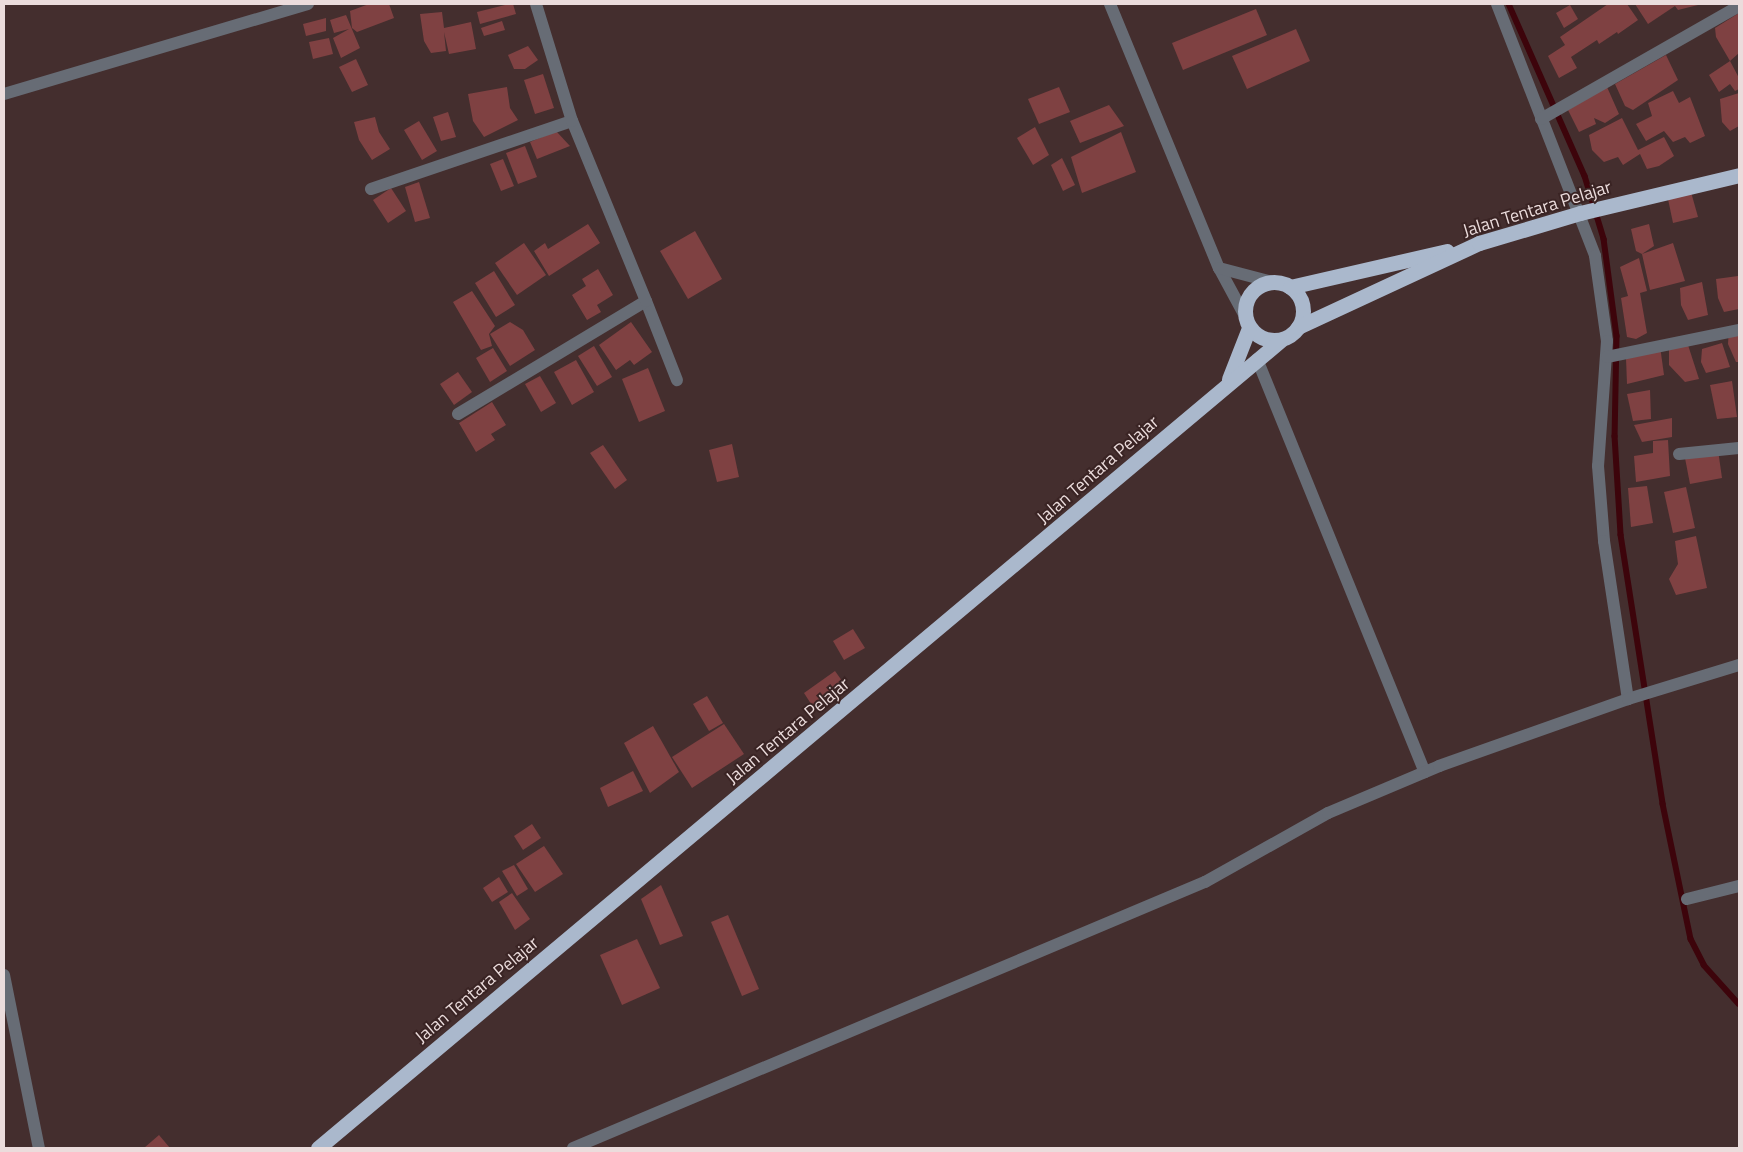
<!DOCTYPE html>
<html>
<head>
<meta charset="utf-8">
<style>
	body { margin:0 }
	#map { position:relative; width:1743px; height:1152px; overflow:hidden; background:#442e2e; font-family:"Titillium Web",sans-serif }
	div>[style] { position:absolute }
	.stream>* { height:5.5px; margin:-2.75px; padding:0 2.75px; transform-origin:2.75px; border-radius:2.75px; background:#3d040b }
	.building>* { inset:0; background:#7f4142 }
	.street>* { height:12px; margin:-6px; padding:0 6px; transform-origin:6px; border-radius:6px; background:#676c75 }
	.highway>* { height:15px; margin:-7.5px; padding:0 7.5px; transform-origin:7.5px; border-radius:7.5px; background:#aab8cc }
	.highway>.ring { margin:-7.5px; padding:0; box-sizing:content-box; background:none; border:15px solid #aab8cc; border-radius:50% }
	span { translate:-50% -50%; white-space:nowrap; text-align:center; line-height:1.15; -webkit-text-stroke:4px #3a2424; paint-order:stroke }
	.street-label { font-size:18px; color:#ebdcdc }
	.frame { position:absolute; inset:0; border:5px solid #ebdcdc; pointer-events:none }
</style>
</head>
<body>
<div id="map">
	<div class="stream">
		<i style="left:1509px;top:4px;width:188px;rotate:66.2deg"></i>
		<i style="left:1585px;top:176px;width:66px;rotate:73.2deg"></i>
		<i style="left:1604px;top:239px;width:98px;rotate:82.4deg"></i>
		<i style="left:1617px;top:336px;width:100px;rotate:91.1deg"></i>
		<i style="left:1615px;top:436px;width:99px;rotate:86.5deg"></i>
		<i style="left:1621px;top:535px;width:272px;rotate:81.1deg"></i>
		<i style="left:1663px;top:804px;width:138px;rotate:78.3deg"></i>
		<i style="left:1691px;top:939px;width:29px;rotate:63deg"></i>
		<i style="left:1704px;top:965px;width:52px;rotate:48.1deg"></i>
	</div>
	<div class="building">
		<i style="clip-path:polygon(369px 4px,389px 4px,394px 18px,357px 32px,352px 28px,350px 11px)"></i>
		<i style="clip-path:polygon(509px 4px,513px 4px,516px 14px,480px 24px,477px 12px)"></i>
		<i style="clip-path:polygon(1608px 4px,1627px 4px,1638px 20px,1618px 34px,1617px 32px,1599px 44px,1597px 40px,1571px 57px,1577px 68px,1559px 78px,1548px 56px,1565px 45px,1560px 37px)"></i>
		<i style="clip-path:polygon(1635px 4px,1702px 4px,1678px 10px,1675px 6px,1648px 24px)"></i>
		<i style="clip-path:polygon(1570px 5px,1578px 19px,1564px 28px,1556px 13px)"></i>
		<i style="clip-path:polygon(1256px 9px,1267px 35px,1183px 70px,1172px 43px)"></i>
		<i style="clip-path:polygon(442px 12px,444px 28px,471px 22px,476px 49px,449px 54px,444px 32px,446px 51px,431px 53px,424px 41px,420px 14px)"></i>
		<i style="clip-path:polygon(1739px 13px,1739px 53px,1730px 61px,1716px 37px,1715px 28px)"></i>
		<i style="clip-path:polygon(346px 15px,360px 48px,341px 58px,333px 38px,349px 29px,334px 33px,330px 20px)"></i>
		<i style="clip-path:polygon(326px 18px,326px 31px,306px 36px,303px 24px)"></i>
		<i style="clip-path:polygon(502px 21px,505px 30px,484px 36px,481px 28px)"></i>
		<i style="clip-path:polygon(1296px 29px,1310px 61px,1247px 89px,1232px 56px)"></i>
		<i style="clip-path:polygon(329px 38px,333px 54px,313px 59px,309px 42px)"></i>
		<i style="clip-path:polygon(528px 46px,538px 60px,525px 69px,514px 69px,508px 55px)"></i>
		<i style="clip-path:polygon(1666px 55px,1678px 80px,1633px 110px,1625px 106px,1615px 84px)"></i>
		<i style="clip-path:polygon(356px 59px,368px 85px,352px 92px,339px 67px)"></i>
		<i style="clip-path:polygon(1730px 61px,1739px 78px,1739px 89px,1735px 91px,1730px 84px,1719px 92px,1709px 75px)"></i>
		<i style="clip-path:polygon(543px 74px,554px 108px,535px 114px,524px 80px)"></i>
		<i style="clip-path:polygon(507px 87px,510px 108px,518px 120px,484px 137px,473px 121px,468px 94px)"></i>
		<i style="clip-path:polygon(1059px 87px,1070px 112px,1039px 124px,1028px 99px)"></i>
		<i style="clip-path:polygon(1607px 87px,1619px 114px,1605px 123px,1594px 118px,1596px 124px,1579px 132px,1568px 110px)"></i>
		<i style="clip-path:polygon(1673px 91px,1679px 103px,1690px 97px,1705px 136px,1690px 143px,1685px 137px,1673px 142px,1664px 131px,1646px 141px,1636px 124px,1652px 116px,1648px 103px)"></i>
		<i style="clip-path:polygon(1739px 93px,1739px 126px,1730px 131px,1722px 122px,1720px 99px)"></i>
		<i style="clip-path:polygon(1109px 105px,1124px 126px,1080px 143px,1070px 121px)"></i>
		<i style="clip-path:polygon(448px 112px,456px 137px,441px 141px,433px 117px)"></i>
		<i style="clip-path:polygon(375px 117px,379px 132px,390px 149px,372px 160px,359px 140px,354px 122px)"></i>
		<i style="clip-path:polygon(1622px 118px,1638px 150px,1664px 137px,1674px 156px,1659px 166px,1647px 169px,1640px 154px,1623px 165px,1618px 157px,1604px 162px,1592px 150px,1589px 135px)"></i>
		<i style="clip-path:polygon(419px 121px,437px 151px,422px 160px,404px 130px)"></i>
		<i style="clip-path:polygon(1035px 127px,1049px 155px,1033px 165px,1017px 138px)"></i>
		<i style="clip-path:polygon(556px 131px,570px 146px,537px 159px,530px 142px)"></i>
		<i style="clip-path:polygon(1121px 132px,1136px 172px,1082px 193px,1071px 157px)"></i>
		<i style="clip-path:polygon(525px 146px,537px 177px,518px 184px,506px 153px)"></i>
		<i style="clip-path:polygon(1062px 158px,1075px 185px,1063px 191px,1051px 165px)"></i>
		<i style="clip-path:polygon(503px 159px,514px 186px,501px 191px,490px 164px)"></i>
		<i style="clip-path:polygon(419px 182px,430px 218px,415px 222px,405px 187px)"></i>
		<i style="clip-path:polygon(391px 188px,406px 211px,388px 223px,373px 200px)"></i>
		<i style="clip-path:polygon(1691px 192px,1698px 217px,1673px 223px,1668px 199px)"></i>
		<i style="clip-path:polygon(588px 224px,600px 243px,549px 276px,534px 251px,545px 243px,548px 249px)"></i>
		<i style="clip-path:polygon(1649px 224px,1654px 246px,1642px 254px,1673px 243px,1685px 281px,1650px 290px,1642px 254px,1636px 251px,1631px 229px)"></i>
		<i style="clip-path:polygon(695px 231px,722px 279px,688px 299px,660px 251px)"></i>
		<i style="clip-path:polygon(524px 243px,546px 275px,517px 295px,495px 263px)"></i>
		<i style="clip-path:polygon(1639px 258px,1647px 291px,1640px 293px,1647px 333px,1636px 339px,1627px 337px,1621px 298px,1628px 296px,1620px 267px)"></i>
		<i style="clip-path:polygon(598px 269px,613px 295px,597px 305px,601px 312px,587px 320px,572px 295px,586px 286px,582px 279px)"></i>
		<i style="clip-path:polygon(494px 271px,515px 305px,496px 317px,475px 283px)"></i>
		<i style="clip-path:polygon(1738px 276px,1739px 309px,1724px 312px,1718px 298px,1716px 279px)"></i>
		<i style="clip-path:polygon(1702px 282px,1708px 315px,1688px 320px,1681px 305px,1680px 288px)"></i>
		<i style="clip-path:polygon(472px 291px,495px 326px,489px 334px,492px 346px,481px 350px,453px 302px)"></i>
		<i style="clip-path:polygon(510px 322px,523px 330px,535px 350px,510px 366px,490px 334px)"></i>
		<i style="clip-path:polygon(631px 322px,652px 352px,634px 365px,630px 360px,616px 370px,599px 345px)"></i>
		<i style="clip-path:polygon(1739px 325px,1739px 362px,1736px 362px,1728px 344px,1729px 327px)"></i>
		<i style="clip-path:polygon(1722px 343px,1730px 367px,1706px 373px,1701px 362px,1702px 349px)"></i>
		<i style="clip-path:polygon(1688px 345px,1699px 379px,1685px 382px,1669px 365px,1669px 350px)"></i>
		<i style="clip-path:polygon(594px 346px,612px 377px,597px 386px,578px 356px)"></i>
		<i style="clip-path:polygon(1660px 346px,1664px 375px,1627px 384px,1626px 358px)"></i>
		<i style="clip-path:polygon(493px 348px,507px 371px,490px 382px,476px 358px)"></i>
		<i style="clip-path:polygon(576px 360px,594px 392px,572px 405px,554px 372px)"></i>
		<i style="clip-path:polygon(648px 368px,665px 411px,639px 422px,622px 379px)"></i>
		<i style="clip-path:polygon(458px 372px,472px 392px,454px 405px,440px 384px)"></i>
		<i style="clip-path:polygon(540px 376px,556px 403px,541px 412px,525px 384px)"></i>
		<i style="clip-path:polygon(1732px 381px,1737px 417px,1717px 419px,1710px 385px)"></i>
		<i style="clip-path:polygon(1650px 390px,1651px 419px,1633px 421px,1627px 394px)"></i>
		<i style="clip-path:polygon(492px 402px,506px 425px,491px 434px,495px 440px,476px 452px,459px 423px)"></i>
		<i style="clip-path:polygon(1672px 418px,1672px 437px,1642px 442px,1634px 425px)"></i>
		<i style="clip-path:polygon(1668px 440px,1670px 476px,1636px 482px,1634px 456px,1653px 453px,1653px 441px)"></i>
		<i style="clip-path:polygon(732px 444px,739px 477px,717px 482px,709px 450px)"></i>
		<i style="clip-path:polygon(603px 445px,627px 480px,615px 489px,590px 453px)"></i>
		<i style="clip-path:polygon(1718px 450px,1722px 478px,1690px 484px,1685px 458px)"></i>
		<i style="clip-path:polygon(1647px 486px,1653px 523px,1631px 527px,1628px 488px)"></i>
		<i style="clip-path:polygon(1686px 487px,1695px 528px,1673px 533px,1664px 492px)"></i>
		<i style="clip-path:polygon(1696px 536px,1707px 588px,1676px 595px,1669px 579px,1678px 564px,1675px 541px)"></i>
		<i style="clip-path:polygon(853px 629px,865px 648px,844px 660px,833px 641px)"></i>
		<i style="clip-path:polygon(835px 671px,845px 685px,813px 707px,804px 693px)"></i>
		<i style="clip-path:polygon(707px 696px,723px 723px,709px 731px,693px 704px)"></i>
		<i style="clip-path:polygon(724px 724px,744px 754px,692px 788px,672px 757px)"></i>
		<i style="clip-path:polygon(653px 726px,679px 772px,650px 793px,624px 743px)"></i>
		<i style="clip-path:polygon(633px 771px,643px 791px,608px 807px,600px 788px)"></i>
		<i style="clip-path:polygon(532px 824px,541px 838px,523px 850px,514px 836px)"></i>
		<i style="clip-path:polygon(544px 846px,563px 874px,535px 892px,516px 864px)"></i>
		<i style="clip-path:polygon(514px 865px,528px 889px,517px 896px,502px 871px)"></i>
		<i style="clip-path:polygon(499px 877px,508px 892px,492px 902px,483px 888px)"></i>
		<i style="clip-path:polygon(661px 885px,683px 936px,660px 945px,641px 899px)"></i>
		<i style="clip-path:polygon(512px 893px,530px 919px,515px 930px,499px 902px)"></i>
		<i style="clip-path:polygon(728px 915px,759px 989px,742px 996px,711px 922px)"></i>
		<i style="clip-path:polygon(637px 939px,660px 988px,622px 1005px,600px 955px)"></i>
		<i style="clip-path:polygon(159px 1135px,170px 1148px,144px 1148px)"></i>
	</div>
	<div class="street">
		<i style="left:1110px;top:4px;width:286px;rotate:67.6deg"></i>
		<i style="left:1219px;top:268px;width:55px;rotate:61.6deg"></i>
		<i style="left:1497px;top:4px;width:270px;rotate:68.7deg"></i>
		<i style="left:1595px;top:256px;width:86px;rotate:82deg"></i>
		<i style="left:1607px;top:341px;width:125px;rotate:94.1deg"></i>
		<i style="left:1598px;top:466px;width:75px;rotate:85.4deg"></i>
		<i style="left:1604px;top:541px;width:160px;rotate:81.4deg"></i>
		<i style="left:4px;top:94px;width:317px;rotate:-16.5deg"></i>
		<i style="left:1541px;top:119px;width:228px;rotate:-29.7deg"></i>
		<i style="left:371px;top:189px;width:212px;rotate:-18.7deg"></i>
		<i style="left:1219px;top:268px;width:55px;rotate:14.8deg"></i>
		<i style="left:646px;top:301px;width:85px;rotate:68.6deg"></i>
		<i style="left:1607px;top:357px;width:135px;rotate:-11.6deg"></i>
		<i style="left:1257px;top:359px;width:446px;rotate:67.9deg"></i>
		<i style="left:458px;top:414px;width:219px;rotate:-31deg"></i>
		<i style="left:646px;top:301px;width:195px;rotate:-112.3deg"></i>
		<i style="left:572px;top:121px;width:122px;rotate:-107.1deg"></i>
		<i style="left:1679px;top:454px;width:60px;rotate:-5.7deg"></i>
		<i style="left:1687px;top:899px;width:54px;rotate:-14deg"></i>
		<i style="left:4px;top:975px;width:177px;rotate:78.6deg"></i>
		<i style="left:573px;top:1148px;width:686px;rotate:-22.83deg"></i>
		<i style="left:1205px;top:882px;width:141px;rotate:-29.3deg"></i>
		<i style="left:1328px;top:813px;width:121px;rotate:-22.9deg"></i>
		<i style="left:1439px;top:766px;width:201px;rotate:-19.5deg"></i>
		<i style="left:1628px;top:699px;width:116px;rotate:-17deg"></i>
	</div>
	<div class="highway">
		<i class="ring" style="left:1245px;top:282px;width:43px;height:43px"></i>
		<i style="left:1290px;top:287px;width:161px;rotate:-12.9deg"></i>
		<i style="left:1298px;top:327px;width:200px;rotate:-24.9deg"></i>
		<i style="left:1479px;top:243px;width:105px;rotate:-16.5deg"></i>
		<i style="left:1580px;top:213px;width:163px;rotate:-13.4deg"></i>
		<i style="left:1229px;top:379px;width:55px;rotate:-68.6deg"></i>
		<i style="left:318px;top:1148px;width:1257px;rotate:-40deg"></i>
	</div>
	<div class="street-label">
		<span style="left:1537px;top:209px;rotate:-17deg">Jalan Tentara Pelajar</span>
		<span style="left:1098px;top:470px;rotate:-41deg">Jalan Tentara Pelajar</span>
		<span style="left:788px;top:731px;rotate:-40deg">Jalan Tentara Pelajar</span>
		<span style="left:477px;top:990px;rotate:-40deg">Jalan Tentara Pelajar</span>
	</div>
	<div class="frame"></div>
</div>
</body>
</html>
